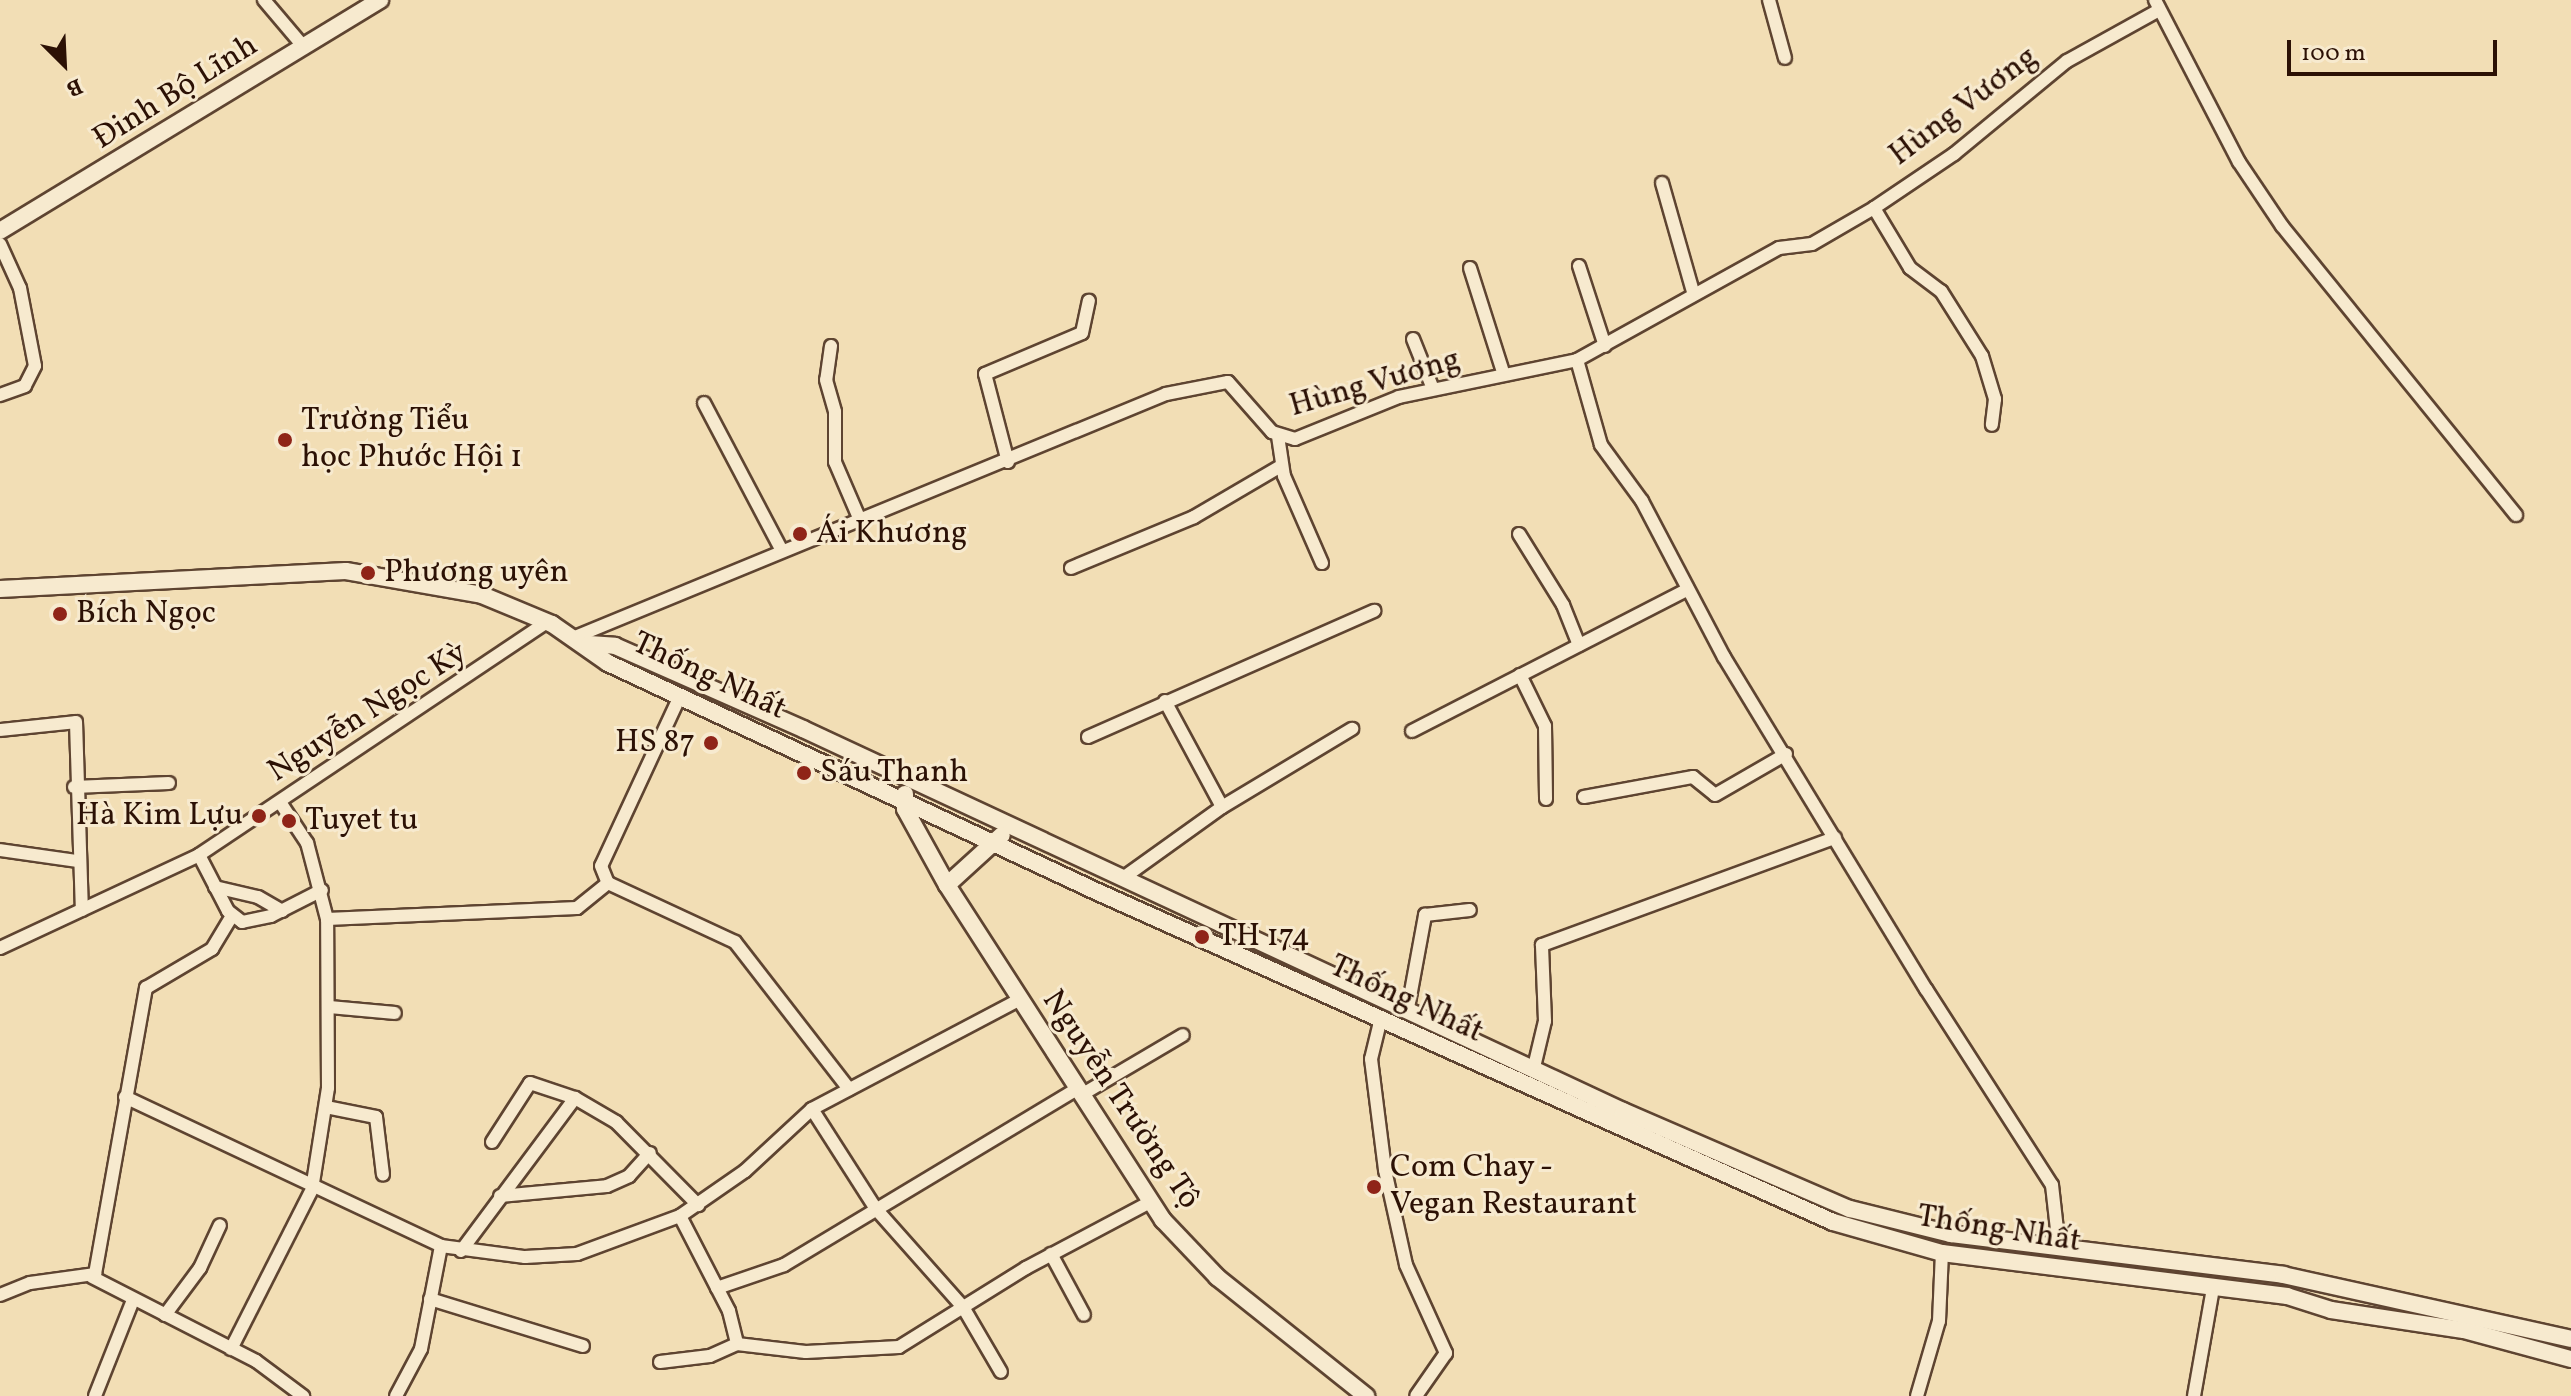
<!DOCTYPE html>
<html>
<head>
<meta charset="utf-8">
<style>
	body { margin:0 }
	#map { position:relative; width:2571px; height:1396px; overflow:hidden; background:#f2deb5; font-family:Vollkorn,serif }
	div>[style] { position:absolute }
	.roads { filter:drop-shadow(2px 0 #5e4431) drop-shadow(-2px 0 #5e4431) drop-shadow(0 2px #5e4431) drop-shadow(0 -2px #5e4431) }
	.street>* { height:12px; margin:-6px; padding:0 6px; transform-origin:6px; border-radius:6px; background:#f7eacf }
	.secondary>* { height:16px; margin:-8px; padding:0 8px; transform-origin:8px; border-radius:8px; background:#f7eacf }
	.dots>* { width:22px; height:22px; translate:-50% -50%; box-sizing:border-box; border:4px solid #f7eacf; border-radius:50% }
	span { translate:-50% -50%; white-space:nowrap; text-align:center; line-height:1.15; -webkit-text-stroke:6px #f7eacf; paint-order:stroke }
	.street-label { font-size:32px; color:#2c1105 }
	.poi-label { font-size:32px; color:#2c1105 }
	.left { translate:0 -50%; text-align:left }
	.right { translate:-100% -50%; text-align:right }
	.north { position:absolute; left:24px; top:24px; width:80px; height:80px; -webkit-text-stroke:6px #f7eacf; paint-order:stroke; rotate:156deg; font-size:22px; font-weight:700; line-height:32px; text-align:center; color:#2c1105 }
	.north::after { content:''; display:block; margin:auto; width:28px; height:36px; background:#2c1105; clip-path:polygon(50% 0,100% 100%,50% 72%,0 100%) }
	.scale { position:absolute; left:2287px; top:40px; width:210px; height:36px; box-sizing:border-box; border:4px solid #2c1105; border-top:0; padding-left:10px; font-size:24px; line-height:28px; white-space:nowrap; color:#2c1105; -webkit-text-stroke:6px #f7eacf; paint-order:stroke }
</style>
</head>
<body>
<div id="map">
	<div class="roads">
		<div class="street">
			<i style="left:264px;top:0;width:60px;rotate:49.7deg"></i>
			<i style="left:1769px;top:0;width:60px;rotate:74.6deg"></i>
			<i style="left:2155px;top:0;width:182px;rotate:62.6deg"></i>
			<i style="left:2239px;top:162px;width:77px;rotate:56.1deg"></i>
			<i style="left:2282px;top:226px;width:372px;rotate:51deg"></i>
			<i style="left:1662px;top:183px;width:113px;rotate:74.1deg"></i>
			<i style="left:1874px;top:208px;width:70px;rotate:59deg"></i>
			<i style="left:1910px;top:268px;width:39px;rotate:37deg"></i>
			<i style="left:1941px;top:291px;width:77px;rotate:57.8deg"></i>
			<i style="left:1982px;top:356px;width:45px;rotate:73.2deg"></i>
			<i style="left:1995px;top:399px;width:26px;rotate:97deg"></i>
			<i style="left:0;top:244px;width:48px;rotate:65.6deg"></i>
			<i style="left:20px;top:288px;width:79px;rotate:79.1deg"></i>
			<i style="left:35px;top:366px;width:22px;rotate:117deg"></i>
			<i style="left:25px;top:386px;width:27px;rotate:160deg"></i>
			<i style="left:1579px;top:266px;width:84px;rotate:72deg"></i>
			<i style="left:1470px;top:268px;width:112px;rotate:72.4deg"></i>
			<i style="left:1413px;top:339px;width:54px;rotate:68.2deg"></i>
			<i style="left:831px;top:346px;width:34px;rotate:98deg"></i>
			<i style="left:826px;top:380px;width:33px;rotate:74deg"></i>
			<i style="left:835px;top:412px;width:50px;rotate:90deg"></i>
			<i style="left:835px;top:462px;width:63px;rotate:66.7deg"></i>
			<i style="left:1577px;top:360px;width:88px;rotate:74.2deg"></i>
			<i style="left:1601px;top:445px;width:69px;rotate:53.8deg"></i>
			<i style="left:1642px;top:501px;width:176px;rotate:62.3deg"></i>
			<i style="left:1724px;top:657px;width:389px;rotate:58.7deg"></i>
			<i style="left:1926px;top:989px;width:233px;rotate:57.3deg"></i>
			<i style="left:2052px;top:1185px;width:62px;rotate:83.6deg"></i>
			<i style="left:704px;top:403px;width:167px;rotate:62.2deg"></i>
			<i style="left:1278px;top:436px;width:40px;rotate:81.5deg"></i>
			<i style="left:1284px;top:476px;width:95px;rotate:66.4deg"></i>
			<i style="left:1008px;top:462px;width:91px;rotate:-104.6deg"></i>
			<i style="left:985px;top:374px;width:105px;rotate:-22.9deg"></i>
			<i style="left:1082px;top:333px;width:33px;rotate:-78deg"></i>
			<i style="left:1519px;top:534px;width:84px;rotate:58.2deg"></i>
			<i style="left:1563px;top:605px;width:43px;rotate:68.2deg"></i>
			<i style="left:1071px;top:568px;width:133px;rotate:-22.5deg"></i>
			<i style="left:1194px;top:517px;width:101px;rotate:-30.4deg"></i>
			<i style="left:575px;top:637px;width:639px;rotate:-22.35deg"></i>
			<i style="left:1166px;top:394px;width:63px;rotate:-11deg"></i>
			<i style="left:1228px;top:382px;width:67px;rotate:48.7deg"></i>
			<i style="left:1272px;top:432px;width:24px;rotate:17deg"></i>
			<i style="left:1295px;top:439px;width:112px;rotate:-22deg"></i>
			<i style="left:1399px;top:397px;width:182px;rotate:-11.7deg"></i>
			<i style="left:1577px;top:360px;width:231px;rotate:-29deg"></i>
			<i style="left:1779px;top:248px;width:33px;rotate:-7deg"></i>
			<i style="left:1812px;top:244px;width:72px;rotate:-30.1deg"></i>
			<i style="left:1874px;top:208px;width:97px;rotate:-34deg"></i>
			<i style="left:1954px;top:154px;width:146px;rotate:-39.5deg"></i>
			<i style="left:2067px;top:61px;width:105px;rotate:-29deg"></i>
			<i style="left:1520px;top:675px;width:57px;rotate:63.9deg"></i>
			<i style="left:1545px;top:726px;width:73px;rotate:89.2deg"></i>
			<i style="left:680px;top:696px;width:187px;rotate:114.9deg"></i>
			<i style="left:601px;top:866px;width:18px;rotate:68deg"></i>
			<i style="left:608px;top:883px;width:140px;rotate:24.9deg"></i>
			<i style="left:735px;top:942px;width:186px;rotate:52.2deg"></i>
			<i style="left:1165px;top:701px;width:120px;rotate:61.7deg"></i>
			<i style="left:0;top:730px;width:76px;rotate:-6deg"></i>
			<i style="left:76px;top:722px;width:188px;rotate:88.2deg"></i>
			<i style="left:1412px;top:731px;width:310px;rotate:-27.2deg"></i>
			<i style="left:1088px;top:737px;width:313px;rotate:-23.8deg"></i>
			<i style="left:74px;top:787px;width:95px;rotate:-2.4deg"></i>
			<i style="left:1584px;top:797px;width:111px;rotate:-10.4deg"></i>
			<i style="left:1693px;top:777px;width:28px;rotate:39deg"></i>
			<i style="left:1715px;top:795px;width:82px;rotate:-30deg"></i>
			<i style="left:0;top:850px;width:78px;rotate:8.1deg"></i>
			<i style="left:199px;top:855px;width:63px;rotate:62.6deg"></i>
			<i style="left:228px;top:911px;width:18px;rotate:38deg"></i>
			<i style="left:242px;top:922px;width:30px;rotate:-12deg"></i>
			<i style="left:271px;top:916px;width:57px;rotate:-27deg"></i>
			<i style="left:1123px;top:878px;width:122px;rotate:-35.6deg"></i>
			<i style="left:1222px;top:807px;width:152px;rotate:-31deg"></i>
			<i style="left:215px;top:887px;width:44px;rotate:13.1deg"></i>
			<i style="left:258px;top:897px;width:28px;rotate:30deg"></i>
			<i style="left:327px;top:919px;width:250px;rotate:-2.5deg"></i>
			<i style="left:577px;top:908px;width:40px;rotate:-39deg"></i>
			<i style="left:0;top:948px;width:220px;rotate:-25deg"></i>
			<i style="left:199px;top:855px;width:419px;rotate:-33.8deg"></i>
			<i style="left:330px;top:1007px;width:65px;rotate:5.3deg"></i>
			<i style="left:1408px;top:1008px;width:95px;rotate:-79.6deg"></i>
			<i style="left:1425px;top:915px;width:45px;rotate:-6.3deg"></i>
			<i style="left:1381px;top:1018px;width:42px;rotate:103.7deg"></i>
			<i style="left:1371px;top:1059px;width:112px;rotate:82.8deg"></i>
			<i style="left:1385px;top:1170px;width:97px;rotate:77.5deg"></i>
			<i style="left:1406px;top:1265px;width:97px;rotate:65.6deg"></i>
			<i style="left:1446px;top:1353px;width:52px;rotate:124.9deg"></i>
			<i style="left:1534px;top:1067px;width:47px;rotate:-76.6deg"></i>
			<i style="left:1545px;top:1021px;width:76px;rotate:-92.3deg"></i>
			<i style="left:1542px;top:945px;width:312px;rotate:-20.1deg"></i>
			<i style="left:1081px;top:1095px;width:118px;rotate:-30.5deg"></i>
			<i style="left:125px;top:1097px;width:349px;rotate:25.2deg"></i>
			<i style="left:441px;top:1246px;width:85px;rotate:7.5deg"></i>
			<i style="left:525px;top:1257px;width:52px;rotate:-3.3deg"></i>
			<i style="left:577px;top:1254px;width:110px;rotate:-20.3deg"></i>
			<i style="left:680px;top:1216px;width:79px;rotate:-34.7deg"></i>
			<i style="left:745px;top:1171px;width:91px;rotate:-42.8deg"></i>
			<i style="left:812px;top:1109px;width:234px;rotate:-27.8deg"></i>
			<i style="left:326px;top:1107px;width:51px;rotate:11.3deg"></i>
			<i style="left:376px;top:1117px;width:58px;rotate:83.1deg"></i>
			<i style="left:812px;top:1109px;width:119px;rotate:57.4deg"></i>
			<i style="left:876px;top:1209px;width:131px;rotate:48.4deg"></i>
			<i style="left:963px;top:1307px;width:75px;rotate:59.7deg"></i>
			<i style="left:492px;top:1142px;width:70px;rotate:-57.2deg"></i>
			<i style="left:530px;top:1083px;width:47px;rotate:18.4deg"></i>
			<i style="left:500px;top:1196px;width:107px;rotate:-5.3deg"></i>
			<i style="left:607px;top:1186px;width:24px;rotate:-24deg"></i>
			<i style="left:629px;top:1176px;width:31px;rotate:-48deg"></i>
			<i style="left:680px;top:1216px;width:107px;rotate:62.7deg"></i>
			<i style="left:729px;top:1311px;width:34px;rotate:76deg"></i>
			<i style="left:461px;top:1251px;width:191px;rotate:-53.3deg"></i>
			<i style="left:575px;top:1098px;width:48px;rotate:30.3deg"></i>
			<i style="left:616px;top:1122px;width:117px;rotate:45.3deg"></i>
			<i style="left:1051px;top:1254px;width:69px;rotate:61.6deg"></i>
			<i style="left:92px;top:1277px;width:184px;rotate:27.1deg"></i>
			<i style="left:256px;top:1361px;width:59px;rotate:36.7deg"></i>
			<i style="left:717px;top:1288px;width:71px;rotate:-18.9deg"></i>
			<i style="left:784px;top:1265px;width:342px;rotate:-31deg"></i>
			<i style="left:0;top:1295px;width:32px;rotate:-22deg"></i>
			<i style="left:30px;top:1283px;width:66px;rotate:-7.9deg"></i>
			<i style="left:95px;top:1274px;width:291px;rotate:-79.9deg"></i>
			<i style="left:146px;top:988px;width:77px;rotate:-30.6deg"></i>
			<i style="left:212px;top:949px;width:39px;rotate:-59deg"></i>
			<i style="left:430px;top:1299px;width:160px;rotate:17.1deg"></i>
			<i style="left:165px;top:1315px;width:59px;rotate:-53.3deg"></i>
			<i style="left:200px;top:1268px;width:47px;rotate:-65.1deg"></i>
			<i style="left:737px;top:1344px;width:69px;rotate:6.6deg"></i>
			<i style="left:806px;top:1352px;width:93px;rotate:-3.1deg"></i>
			<i style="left:899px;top:1347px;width:150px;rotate:-31.9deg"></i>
			<i style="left:1026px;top:1268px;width:140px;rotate:-28deg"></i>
			<i style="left:231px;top:1349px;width:179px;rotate:-63.1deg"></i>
			<i style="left:312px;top:1189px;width:102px;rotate:-81deg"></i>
			<i style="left:328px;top:1088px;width:169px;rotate:-90.3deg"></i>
			<i style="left:327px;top:919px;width:79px;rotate:-104.7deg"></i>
			<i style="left:307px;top:843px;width:49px;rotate:-123.4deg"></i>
			<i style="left:660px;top:1362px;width:50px;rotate:-6.8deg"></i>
			<i style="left:710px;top:1356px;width:30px;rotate:-24deg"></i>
			<i style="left:95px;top:1396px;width:103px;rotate:-68.4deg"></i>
			<i style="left:396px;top:1396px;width:53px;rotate:-62deg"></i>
			<i style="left:421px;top:1349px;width:105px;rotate:-79deg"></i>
			<i style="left:1917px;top:1396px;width:78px;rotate:-73.7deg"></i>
			<i style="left:1939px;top:1321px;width:68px;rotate:-87.5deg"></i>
			<i style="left:2194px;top:1396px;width:110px;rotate:-80deg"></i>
		</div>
		<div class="secondary">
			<i style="left:0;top:231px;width:445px;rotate:-31.3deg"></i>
			<i style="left:0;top:589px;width:346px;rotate:-3deg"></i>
			<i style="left:346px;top:571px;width:138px;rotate:10deg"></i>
			<i style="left:482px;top:595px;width:76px;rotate:22.5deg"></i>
			<i style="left:552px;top:624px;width:68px;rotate:34.9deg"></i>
			<i style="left:608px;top:663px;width:543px;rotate:25.06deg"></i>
			<i style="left:1100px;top:893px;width:803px;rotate:24.17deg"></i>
			<i style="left:1833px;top:1222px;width:113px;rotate:15.9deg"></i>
			<i style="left:1942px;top:1253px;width:348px;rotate:7.1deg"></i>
			<i style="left:2287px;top:1296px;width:46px;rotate:17.7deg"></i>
			<i style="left:2331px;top:1310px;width:134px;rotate:8.6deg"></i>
			<i style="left:2464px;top:1330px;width:111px;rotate:15.2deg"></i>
			<i style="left:589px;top:644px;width:26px;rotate:4deg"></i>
			<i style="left:615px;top:646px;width:206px;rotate:23.8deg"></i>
			<i style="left:803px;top:729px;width:905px;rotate:24.98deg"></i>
			<i style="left:1623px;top:1111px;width:247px;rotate:23.4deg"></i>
			<i style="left:1850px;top:1209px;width:104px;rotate:13.9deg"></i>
			<i style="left:1951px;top:1234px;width:335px;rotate:7deg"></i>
			<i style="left:2283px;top:1275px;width:295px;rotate:12.5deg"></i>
			<i style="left:905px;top:794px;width:15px;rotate:90deg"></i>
			<i style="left:905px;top:809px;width:87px;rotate:61.1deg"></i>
			<i style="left:947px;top:885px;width:399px;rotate:57.2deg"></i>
			<i style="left:1163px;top:1220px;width:79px;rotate:46.5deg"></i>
			<i style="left:1217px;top:1277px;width:191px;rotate:38.6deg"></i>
			<i style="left:947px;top:885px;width:74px;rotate:-42.3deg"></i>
		</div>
	</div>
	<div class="dots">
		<i style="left:285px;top:440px;background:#8f2418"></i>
		<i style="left:800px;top:534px;background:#8f2418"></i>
		<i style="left:368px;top:573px;background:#8f2418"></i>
		<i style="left:60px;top:614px;background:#8f2418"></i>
		<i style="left:711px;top:743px;background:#8f2418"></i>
		<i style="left:804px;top:773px;background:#8f2418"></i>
		<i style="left:259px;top:816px;background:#8f2418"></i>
		<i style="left:289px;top:821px;background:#8f2418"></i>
		<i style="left:1202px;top:937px;background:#8f2418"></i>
		<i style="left:1374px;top:1187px;background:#8f2418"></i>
	</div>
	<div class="street-label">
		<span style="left:176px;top:93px;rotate:-32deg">Đinh Bộ Lĩnh</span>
		<span style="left:1964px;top:107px;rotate:-37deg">Hùng Vương</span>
		<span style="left:1375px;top:384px;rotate:-16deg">Hùng Vương</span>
		<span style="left:709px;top:677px;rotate:25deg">Thống Nhất</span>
		<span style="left:368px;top:713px;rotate:-33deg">Nguyễn Ngọc Kỳ</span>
		<span style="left:1406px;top:1000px;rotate:25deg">Thống Nhất</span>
		<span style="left:1120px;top:1100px;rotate:56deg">Nguyễn Trường Tộ</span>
		<span style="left:1999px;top:1230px;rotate:9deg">Thống Nhất</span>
	</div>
	<div class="poi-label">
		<span class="left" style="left:301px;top:440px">Trường Tiểu<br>học Phước Hội 1</span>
		<span class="left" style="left:816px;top:534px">Ái Khương</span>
		<span class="left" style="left:384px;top:573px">Phương uyên</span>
		<span class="left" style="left:76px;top:614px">Bích Ngọc</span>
		<span class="right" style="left:695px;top:743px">HS 87</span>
		<span class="left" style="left:820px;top:773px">Sáu Thanh</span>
		<span class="right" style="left:243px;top:816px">Hà Kim Lựu</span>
		<span class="left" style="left:305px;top:821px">Tuyet tu</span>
		<span class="left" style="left:1218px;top:937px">TH 174</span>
		<span class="left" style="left:1390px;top:1187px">Com Chay -<br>Vegan Restaurant</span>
	</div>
	<div class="north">B</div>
	<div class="scale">100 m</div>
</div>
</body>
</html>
